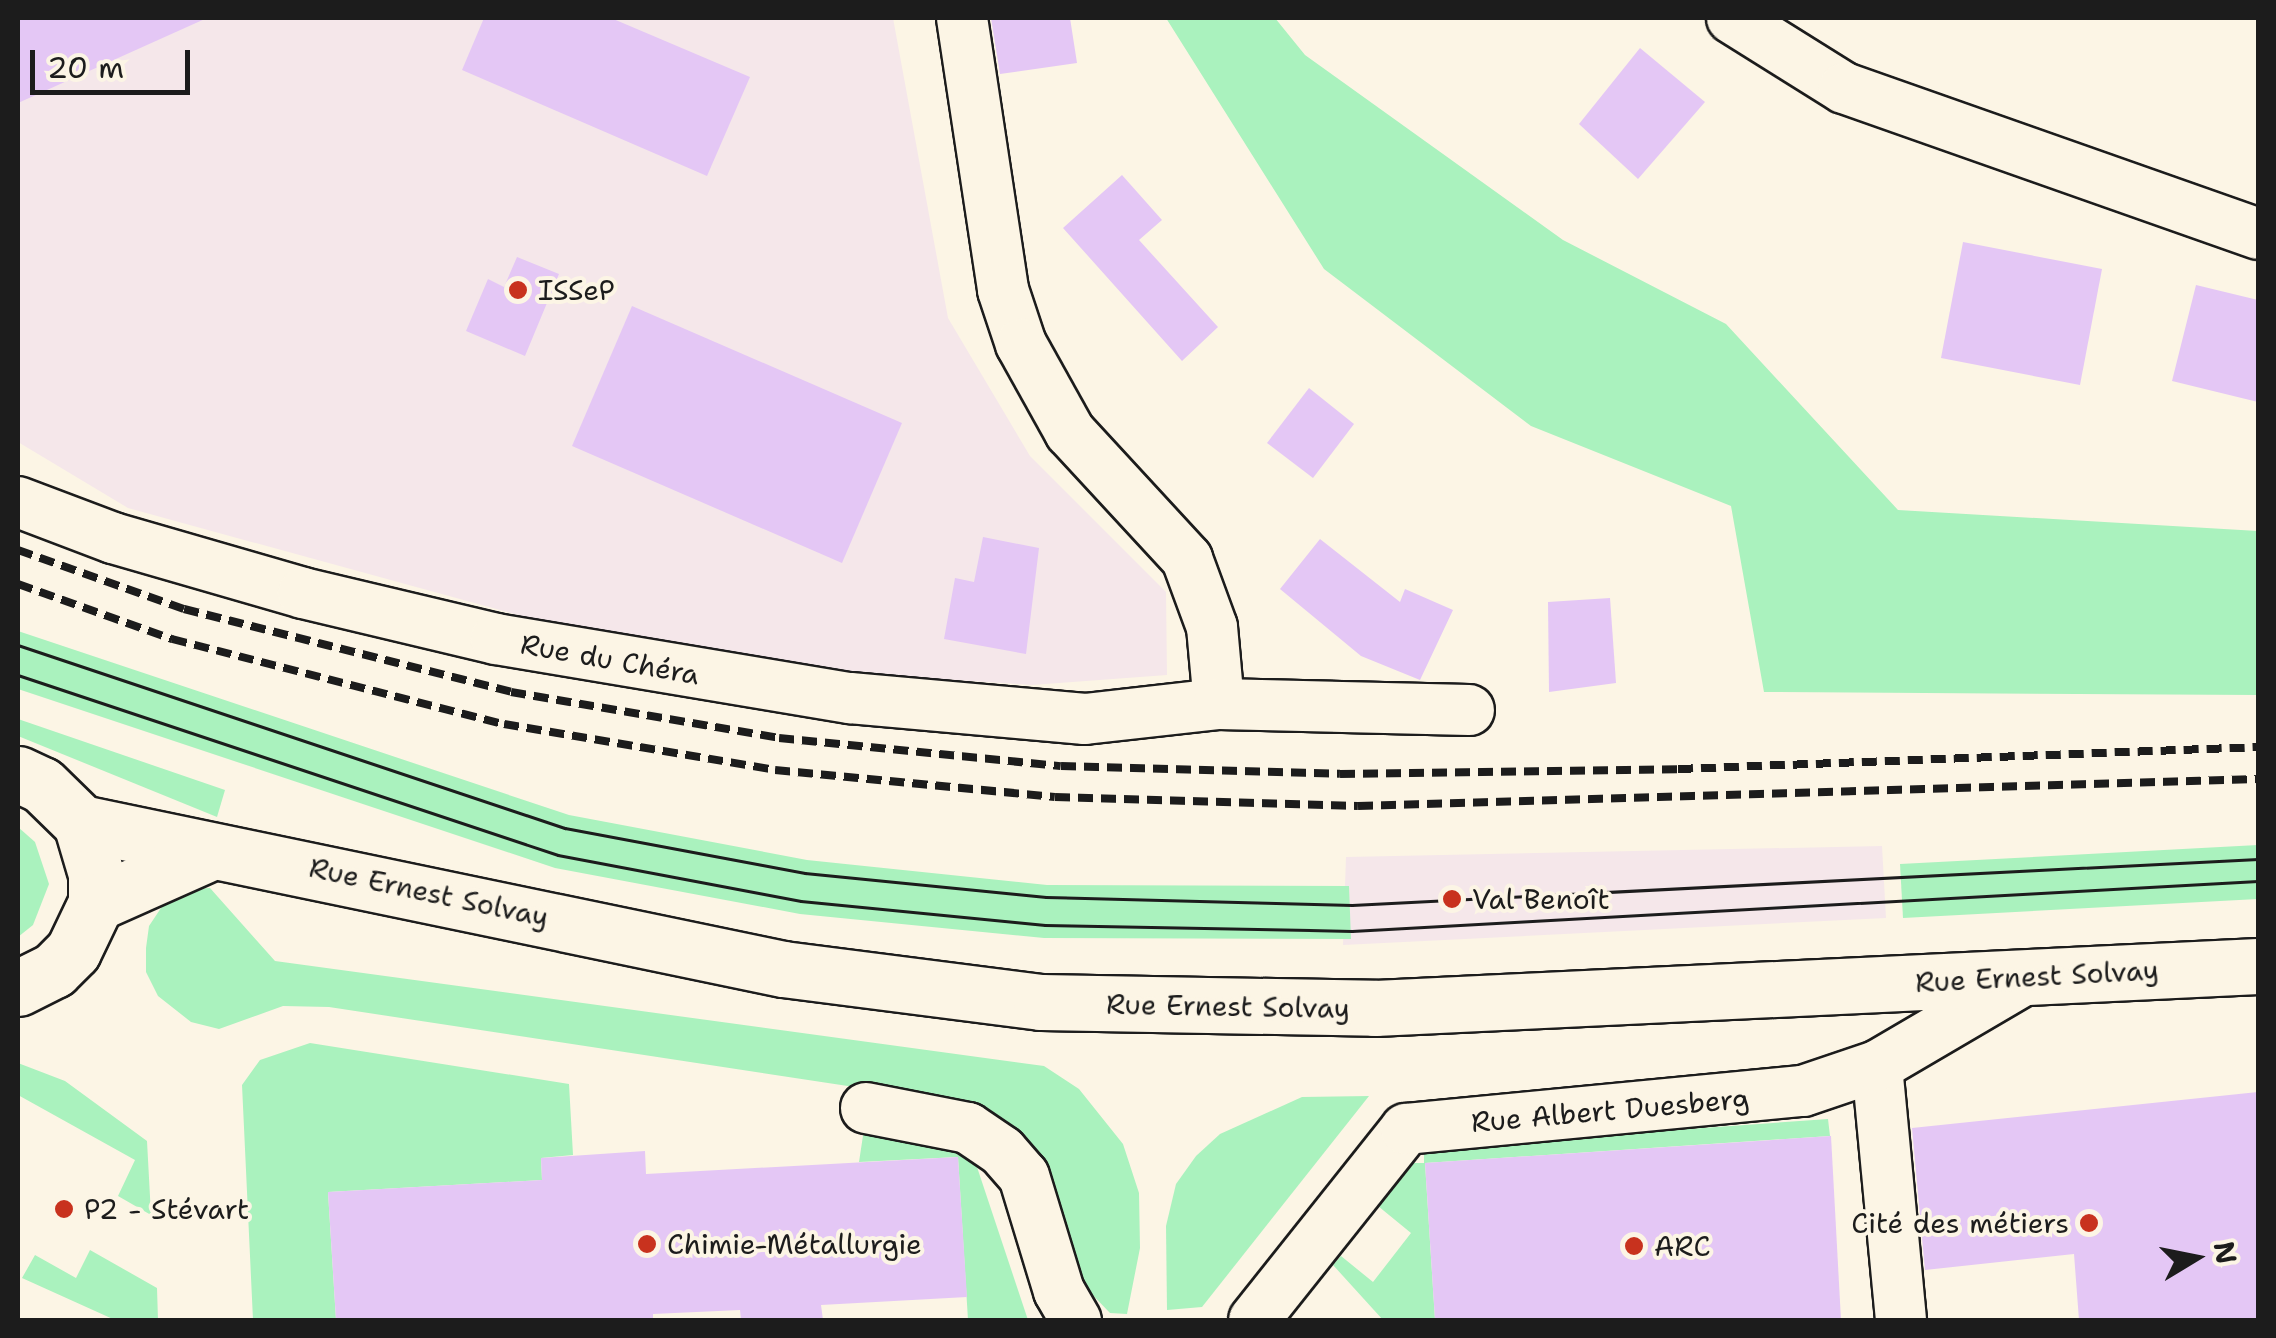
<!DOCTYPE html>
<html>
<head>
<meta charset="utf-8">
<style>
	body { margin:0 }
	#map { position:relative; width:2276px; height:1338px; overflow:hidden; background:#fcf5e5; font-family:"Shantell Sans",sans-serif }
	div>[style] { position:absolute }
	.built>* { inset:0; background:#f5e7ea }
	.green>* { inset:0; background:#aaf2be }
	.building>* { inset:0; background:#e4c7f5 }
	.roads { filter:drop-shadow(2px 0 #1c1c1c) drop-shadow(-2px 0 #1c1c1c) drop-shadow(0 2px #1c1c1c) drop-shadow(0 -2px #1c1c1c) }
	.street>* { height:50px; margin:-25px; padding:0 25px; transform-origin:25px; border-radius:25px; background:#fcf5e5 }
	.secondary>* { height:55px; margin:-27.5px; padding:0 27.5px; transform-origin:27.5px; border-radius:27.5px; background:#fcf5e5 }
	.tram>* { height:2.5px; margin:-1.25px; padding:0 1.25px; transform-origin:1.25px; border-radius:1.25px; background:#1c1c1c }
	.rail>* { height:8px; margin-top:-4px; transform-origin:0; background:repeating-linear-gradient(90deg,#1c1c1c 0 15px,transparent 0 23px) }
	.dots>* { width:28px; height:28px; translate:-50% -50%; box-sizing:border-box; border:5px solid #fcf5e5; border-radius:50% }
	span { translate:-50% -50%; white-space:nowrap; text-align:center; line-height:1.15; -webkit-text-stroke:8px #fcf5e5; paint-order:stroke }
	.poi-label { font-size:28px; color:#1c1c1c }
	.left { translate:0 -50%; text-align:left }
	.right { translate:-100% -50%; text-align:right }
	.street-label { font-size:28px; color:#1c1c1c }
	.frame { position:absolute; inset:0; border:20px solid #1c1c1c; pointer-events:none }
	.north { position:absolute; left:2146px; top:1208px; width:100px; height:100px; -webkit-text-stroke:8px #fcf5e5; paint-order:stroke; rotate:80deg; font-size:28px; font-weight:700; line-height:40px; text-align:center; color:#1c1c1c }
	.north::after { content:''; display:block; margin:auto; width:35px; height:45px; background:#1c1c1c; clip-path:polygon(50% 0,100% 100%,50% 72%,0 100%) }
	.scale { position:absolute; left:30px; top:50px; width:160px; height:45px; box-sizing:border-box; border:5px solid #1c1c1c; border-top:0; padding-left:12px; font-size:30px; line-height:35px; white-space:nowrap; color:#1c1c1c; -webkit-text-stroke:8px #fcf5e5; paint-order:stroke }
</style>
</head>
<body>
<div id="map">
	<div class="built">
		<i style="clip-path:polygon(18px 18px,893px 18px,948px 318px,1030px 456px,1166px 592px,1167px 675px,1032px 685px,800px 670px,558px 626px,128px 508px,18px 442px)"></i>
		<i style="clip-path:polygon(1882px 846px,1886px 918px,1343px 945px,1346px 857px)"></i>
	</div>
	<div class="green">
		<i style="clip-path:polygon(1166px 18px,1275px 18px,1305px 55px,1563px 240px,1726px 324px,1898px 510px,2258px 531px,2258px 695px,1764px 692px,1731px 506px,1531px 426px,1324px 269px)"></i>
		<i style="clip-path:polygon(18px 631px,569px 815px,807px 860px,1047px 885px,1349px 886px,1351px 939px,1044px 938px,800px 914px,555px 868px,18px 689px)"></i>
		<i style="clip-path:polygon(18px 719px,225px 790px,217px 817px,18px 736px)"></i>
		<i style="clip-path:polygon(18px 827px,35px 842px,49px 884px,33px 925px,18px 937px)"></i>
		<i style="clip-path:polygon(2258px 845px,2258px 899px,1903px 918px,1900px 864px)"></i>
		<i style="clip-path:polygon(210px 888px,275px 961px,1044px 1066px,1079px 1089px,1123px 1144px,1139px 1193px,1140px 1248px,1127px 1314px,1110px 1313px,1084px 1286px,1048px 1167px,1024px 1134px,973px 1105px,329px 1007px,283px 1006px,219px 1029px,191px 1022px,158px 996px,146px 972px,146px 948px,149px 926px,173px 890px)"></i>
		<i style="clip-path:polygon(310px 1043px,569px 1084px,573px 1155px,541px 1158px,542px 1180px,328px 1192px,336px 1320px,253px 1320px,242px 1085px,260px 1060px)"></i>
		<i style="clip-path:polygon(18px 1063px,65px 1081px,147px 1141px,151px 1215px,118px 1196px,135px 1160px,18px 1095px)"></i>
		<i style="clip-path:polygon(1369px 1096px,1202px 1307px,1167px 1310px,1166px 1226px,1176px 1184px,1196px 1156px,1220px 1134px,1302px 1097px)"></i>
		<i style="clip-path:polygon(1828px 1119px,1830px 1136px,1425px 1163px,1435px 1320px,1383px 1320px,1333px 1265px,1341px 1256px,1373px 1282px,1411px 1233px,1378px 1206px,1414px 1163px,1424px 1163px,1424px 1148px)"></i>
		<i style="clip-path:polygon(864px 1129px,956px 1142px,974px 1158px,1028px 1320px,968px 1320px,958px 1157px,859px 1162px)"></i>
		<i style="clip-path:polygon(90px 1250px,157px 1288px,158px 1320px,115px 1320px,22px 1278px,35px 1255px,76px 1278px)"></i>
	</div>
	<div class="building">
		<i style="clip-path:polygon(18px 18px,207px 18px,18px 103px)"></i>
		<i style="clip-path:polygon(484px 18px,611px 18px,750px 77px,707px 176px,462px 70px)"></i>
		<i style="clip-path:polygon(991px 18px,1070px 18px,1077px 63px,1000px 74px)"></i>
		<i style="clip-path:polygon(1640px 48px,1705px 102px,1638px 179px,1579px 124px)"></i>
		<i style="clip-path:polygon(1122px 175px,1162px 220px,1139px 240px,1218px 327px,1182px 361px,1063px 228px)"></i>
		<i style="clip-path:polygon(1963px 242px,2102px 269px,2080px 385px,1941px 358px)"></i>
		<i style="clip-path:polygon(517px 257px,559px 274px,525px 356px,466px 331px,488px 279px,504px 287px)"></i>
		<i style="clip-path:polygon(2196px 285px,2258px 300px,2258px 402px,2172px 381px)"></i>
		<i style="clip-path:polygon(632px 306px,902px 423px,842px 563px,572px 446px)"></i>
		<i style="clip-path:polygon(1309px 388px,1354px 424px,1313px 478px,1267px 443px)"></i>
		<i style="clip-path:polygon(983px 537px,1039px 548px,1026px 654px,944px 639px,955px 578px,974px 582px)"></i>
		<i style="clip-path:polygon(1320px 539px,1400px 602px,1405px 589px,1453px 610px,1420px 680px,1361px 656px,1280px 589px)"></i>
		<i style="clip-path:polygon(1610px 598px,1616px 683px,1549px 692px,1548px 602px)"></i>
		<i style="clip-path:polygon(2258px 1092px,2258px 1320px,2079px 1320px,2074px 1254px,1925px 1270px,1912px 1128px)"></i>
		<i style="clip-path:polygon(1831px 1136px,1841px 1320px,1435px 1320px,1425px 1163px)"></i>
		<i style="clip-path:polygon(645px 1151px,646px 1174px,958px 1157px,967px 1297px,821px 1305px,823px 1320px,741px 1320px,740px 1310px,653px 1314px,653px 1320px,336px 1320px,328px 1192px,542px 1180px,541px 1158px)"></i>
	</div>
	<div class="roads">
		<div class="street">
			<i style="left:962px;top:18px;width:275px;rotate:81.4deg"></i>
			<i style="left:1003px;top:290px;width:57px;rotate:71.6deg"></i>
			<i style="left:1021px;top:344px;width:101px;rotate:60.9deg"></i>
			<i style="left:1070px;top:432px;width:173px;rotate:47.3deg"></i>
			<i style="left:1187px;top:559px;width:72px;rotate:69.8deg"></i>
			<i style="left:1212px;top:627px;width:77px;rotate:84.8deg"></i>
			<i style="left:1732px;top:18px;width:132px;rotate:32deg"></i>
			<i style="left:1844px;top:88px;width:439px;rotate:19.4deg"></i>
			<i style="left:18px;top:502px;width:102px;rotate:20.8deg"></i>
			<i style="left:113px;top:538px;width:198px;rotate:16.1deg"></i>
			<i style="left:303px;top:593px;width:198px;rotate:13.4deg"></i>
			<i style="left:496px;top:639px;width:359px;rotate:9.5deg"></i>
			<i style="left:850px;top:698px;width:236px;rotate:5.1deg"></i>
			<i style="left:1085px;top:719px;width:135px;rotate:-6.4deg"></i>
			<i style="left:1219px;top:704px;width:250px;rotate:1.4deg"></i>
			<i style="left:1877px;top:1066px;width:255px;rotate:84.6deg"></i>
			<i style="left:866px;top:1108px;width:104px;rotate:11.1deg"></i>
			<i style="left:968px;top:1128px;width:41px;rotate:34.1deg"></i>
			<i style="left:1002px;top:1151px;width:33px;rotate:49deg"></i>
			<i style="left:1024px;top:1176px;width:120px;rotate:73.1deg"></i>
			<i style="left:1059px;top:1291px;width:34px;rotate:60deg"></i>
			<i style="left:1254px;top:1320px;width:244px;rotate:-51.5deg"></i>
			<i style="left:1406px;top:1129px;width:399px;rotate:-5.5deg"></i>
			<i style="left:1803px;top:1091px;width:78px;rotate:-18.7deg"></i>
			<i style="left:1877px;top:1066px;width:176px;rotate:-30.4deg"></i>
		</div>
		<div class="secondary">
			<i style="left:18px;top:774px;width:26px;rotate:25deg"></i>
			<i style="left:42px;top:785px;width:54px;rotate:44.3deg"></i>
			<i style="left:81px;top:823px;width:53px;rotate:73.6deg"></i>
			<i style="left:96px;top:874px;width:29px;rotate:90deg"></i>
			<i style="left:96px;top:903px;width:53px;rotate:115.6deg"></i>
			<i style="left:73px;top:951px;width:27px;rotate:135deg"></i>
			<i style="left:54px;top:970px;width:40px;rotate:153.4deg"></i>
			<i style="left:81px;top:823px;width:717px;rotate:11.75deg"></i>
			<i style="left:783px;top:969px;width:260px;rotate:7.3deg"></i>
			<i style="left:1041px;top:1002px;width:334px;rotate:1deg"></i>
			<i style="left:1375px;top:1008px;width:884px;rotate:-2.72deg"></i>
			<i style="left:96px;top:903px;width:126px;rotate:-23.9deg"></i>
		</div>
	</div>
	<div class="tram">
		<i style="left:18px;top:645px;width:577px;rotate:18.5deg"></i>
		<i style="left:565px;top:828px;width:244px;rotate:10.6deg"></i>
		<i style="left:805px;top:873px;width:242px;rotate:5.7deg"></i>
		<i style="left:1046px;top:897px;width:306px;rotate:1.5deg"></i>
		<i style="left:1352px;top:905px;width:907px;rotate:-2.91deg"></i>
		<i style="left:18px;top:675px;width:569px;rotate:18.43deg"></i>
		<i style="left:558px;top:855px;width:247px;rotate:10.7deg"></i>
		<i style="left:801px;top:901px;width:245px;rotate:5.6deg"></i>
		<i style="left:1045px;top:925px;width:307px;rotate:1.1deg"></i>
		<i style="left:1352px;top:931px;width:907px;rotate:-3.16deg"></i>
	</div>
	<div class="rail">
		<i style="left:18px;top:550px;width:176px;rotate:19.6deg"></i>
		<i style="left:184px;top:609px;width:337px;rotate:14.2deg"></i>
		<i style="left:511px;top:692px;width:272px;rotate:9.7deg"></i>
		<i style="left:779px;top:738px;width:283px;rotate:5.7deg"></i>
		<i style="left:1061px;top:766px;width:279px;rotate:1.6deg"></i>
		<i style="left:1340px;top:774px;width:338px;rotate:-0.8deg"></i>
		<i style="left:1678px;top:769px;width:580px;rotate:-2.17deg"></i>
		<i style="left:18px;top:584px;width:164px;rotate:19.7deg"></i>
		<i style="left:172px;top:639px;width:343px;rotate:14.4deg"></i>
		<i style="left:504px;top:724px;width:275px;rotate:9.6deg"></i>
		<i style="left:775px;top:770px;width:281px;rotate:5.5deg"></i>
		<i style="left:1055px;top:797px;width:303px;rotate:1.7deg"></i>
		<i style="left:1358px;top:806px;width:900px;rotate:-1.72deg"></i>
	</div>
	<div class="dots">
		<i style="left:518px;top:290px;background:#c8321e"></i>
		<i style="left:1452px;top:899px;background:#c8321e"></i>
		<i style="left:64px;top:1209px;background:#c8321e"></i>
		<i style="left:2089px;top:1223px;background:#c8321e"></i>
		<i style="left:647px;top:1244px;background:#c8321e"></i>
		<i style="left:1634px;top:1246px;background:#c8321e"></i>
	</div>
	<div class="poi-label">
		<span class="left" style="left:538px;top:290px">ISSeP</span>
		<span class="left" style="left:1472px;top:899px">Val Benoît</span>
		<span class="left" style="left:84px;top:1209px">P2 - Stévart</span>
		<span class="right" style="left:2069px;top:1223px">Cité des métiers</span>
		<span class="left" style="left:667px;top:1244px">Chimie-Métallurgie</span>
		<span class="left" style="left:1654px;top:1246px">ARC</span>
	</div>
	<div class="street-label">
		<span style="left:610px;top:659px;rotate:10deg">Rue du Chéra</span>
		<span style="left:429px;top:892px;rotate:12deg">Rue Ernest Solvay</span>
		<span style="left:2037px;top:976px;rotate:-3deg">Rue Ernest Solvay</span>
		<span style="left:1228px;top:1006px;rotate:1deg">Rue Ernest Solvay</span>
		<span style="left:1610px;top:1110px;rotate:-5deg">Rue Albert Duesberg</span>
	</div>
	<div class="frame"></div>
	<div class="north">N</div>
	<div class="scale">20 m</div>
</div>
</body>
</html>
